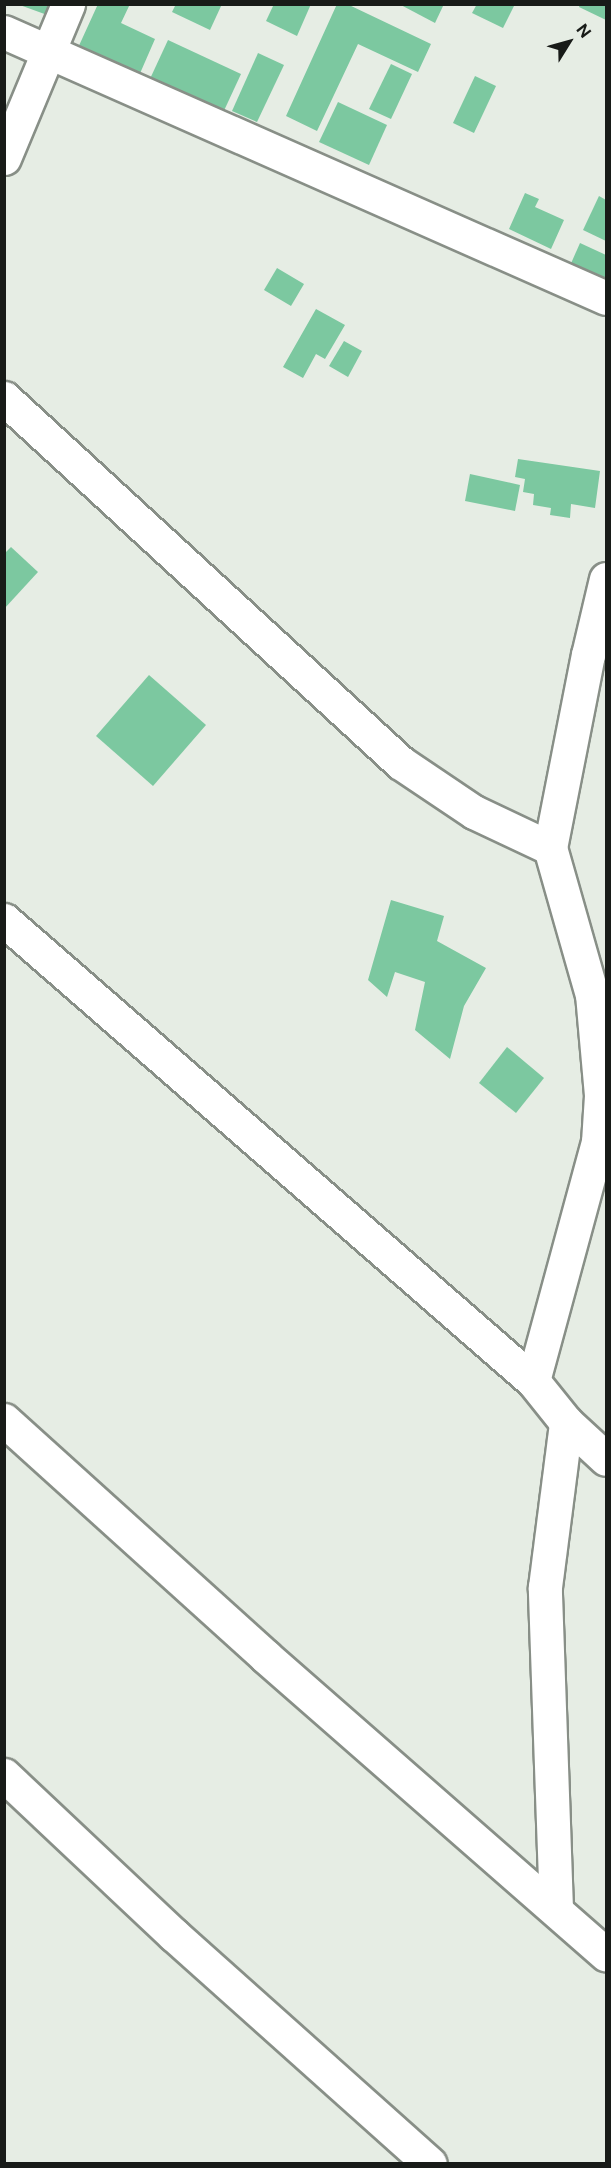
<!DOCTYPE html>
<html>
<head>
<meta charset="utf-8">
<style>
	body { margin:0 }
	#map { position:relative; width:611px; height:2168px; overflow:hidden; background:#e6ede4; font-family:"Public Sans",sans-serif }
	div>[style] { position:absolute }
	.building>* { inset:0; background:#7cc8a0 }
	.roads { filter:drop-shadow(2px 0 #888f87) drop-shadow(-2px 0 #888f87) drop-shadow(0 2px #888f87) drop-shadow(0 -2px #888f87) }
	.minor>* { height:33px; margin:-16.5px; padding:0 16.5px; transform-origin:16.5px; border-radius:16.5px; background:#fff }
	span { translate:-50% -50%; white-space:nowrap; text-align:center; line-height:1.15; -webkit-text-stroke:5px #e6ede4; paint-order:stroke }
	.frame { position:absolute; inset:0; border:6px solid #181b18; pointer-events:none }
	.north { position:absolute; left:539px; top:12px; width:60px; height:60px; -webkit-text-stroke:4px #e6ede4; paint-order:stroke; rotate:53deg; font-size:16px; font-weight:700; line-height:24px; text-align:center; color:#181b18 }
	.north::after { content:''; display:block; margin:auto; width:21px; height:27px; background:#181b18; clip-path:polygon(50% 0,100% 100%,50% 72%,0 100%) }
</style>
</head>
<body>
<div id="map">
	<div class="building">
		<i style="clip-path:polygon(17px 4px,53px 4px,50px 16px)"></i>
		<i style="clip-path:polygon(98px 4px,130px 4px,121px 23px,155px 39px,138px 78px,77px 50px)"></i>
		<i style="clip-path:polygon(176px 4px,222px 4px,210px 30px,172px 12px)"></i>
		<i style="clip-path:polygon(274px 4px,311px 4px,297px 36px,266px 21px)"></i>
		<i style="clip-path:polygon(337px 4px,347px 4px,431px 44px,418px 72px,358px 44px,317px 131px,286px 116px)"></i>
		<i style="clip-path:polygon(399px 4px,444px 4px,435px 23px)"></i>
		<i style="clip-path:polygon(477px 4px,515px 4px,503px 28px,472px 13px)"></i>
		<i style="clip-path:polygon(580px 4px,606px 4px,606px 20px,579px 7px)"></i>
		<i style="clip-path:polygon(168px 40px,241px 74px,222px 115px,149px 81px)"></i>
		<i style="clip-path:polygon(258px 53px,284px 65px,257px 122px,232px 111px)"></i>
		<i style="clip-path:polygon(391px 64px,412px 74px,391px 119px,369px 109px)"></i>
		<i style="clip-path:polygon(475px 76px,496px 86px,474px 133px,453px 123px)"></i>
		<i style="clip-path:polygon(338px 102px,387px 125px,369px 165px,319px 142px)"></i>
		<i style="clip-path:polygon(525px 193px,539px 199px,535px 207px,564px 220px,551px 249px,509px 229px)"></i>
		<i style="clip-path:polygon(599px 196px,606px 200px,606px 241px,583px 230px)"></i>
		<i style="clip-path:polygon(580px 243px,606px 255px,606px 285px,569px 268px)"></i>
		<i style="clip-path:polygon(277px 268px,304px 284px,291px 306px,264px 290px)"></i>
		<i style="clip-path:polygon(316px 309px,345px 325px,325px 359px,316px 354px,303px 378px,283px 367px)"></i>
		<i style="clip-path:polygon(344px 341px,362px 351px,348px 377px,329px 366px)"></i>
		<i style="clip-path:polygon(518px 459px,600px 471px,595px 508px,571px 504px,570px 518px,550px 515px,551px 508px,533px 505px,534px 494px,523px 492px,525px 479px,515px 477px)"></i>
		<i style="clip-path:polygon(470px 474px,520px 485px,515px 511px,465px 501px)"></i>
		<i style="clip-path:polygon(11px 547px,38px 572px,4px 609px,4px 554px)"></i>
		<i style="clip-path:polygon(149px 675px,206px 725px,153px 786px,96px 736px)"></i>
		<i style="clip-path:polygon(391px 900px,444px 916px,437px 941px,486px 968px,464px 1006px,450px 1059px,415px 1030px,425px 982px,395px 972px,387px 997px,368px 980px)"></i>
		<i style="clip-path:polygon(507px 1047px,544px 1078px,516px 1113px,479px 1083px)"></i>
	</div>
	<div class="roads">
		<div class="minor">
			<i style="left:4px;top:32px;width:658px;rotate:23.84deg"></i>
			<i style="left:4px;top:158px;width:167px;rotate:-67.4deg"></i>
			<i style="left:4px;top:398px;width:539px;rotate:42.6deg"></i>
			<i style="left:401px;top:763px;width:88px;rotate:33.9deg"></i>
			<i style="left:474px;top:812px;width:84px;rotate:25.3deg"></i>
			<i style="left:4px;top:920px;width:702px;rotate:41.07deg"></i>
			<i style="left:533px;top:1381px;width:53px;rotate:51.2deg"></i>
			<i style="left:566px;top:1422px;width:54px;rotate:42.8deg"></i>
			<i style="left:533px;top:1381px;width:248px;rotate:-74.8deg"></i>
			<i style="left:598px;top:1142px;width:47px;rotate:-86.3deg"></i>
			<i style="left:601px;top:1095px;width:100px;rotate:-95.1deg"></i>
			<i style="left:592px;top:995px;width:153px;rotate:-105.9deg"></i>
			<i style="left:550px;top:848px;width:197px;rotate:-78.9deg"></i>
			<i style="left:588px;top:655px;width:78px;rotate:-76.7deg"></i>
			<i style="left:4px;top:1420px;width:352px;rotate:42.1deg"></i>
			<i style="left:265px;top:1656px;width:453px;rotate:41.2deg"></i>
			<i style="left:4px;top:1775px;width:233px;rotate:43.3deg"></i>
			<i style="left:174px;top:1935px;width:343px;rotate:41.8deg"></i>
			<i style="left:556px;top:1909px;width:322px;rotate:-92deg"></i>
			<i style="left:545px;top:1587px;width:166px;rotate:-82.7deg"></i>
		</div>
	</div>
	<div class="frame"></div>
	<div class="north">N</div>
</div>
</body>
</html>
